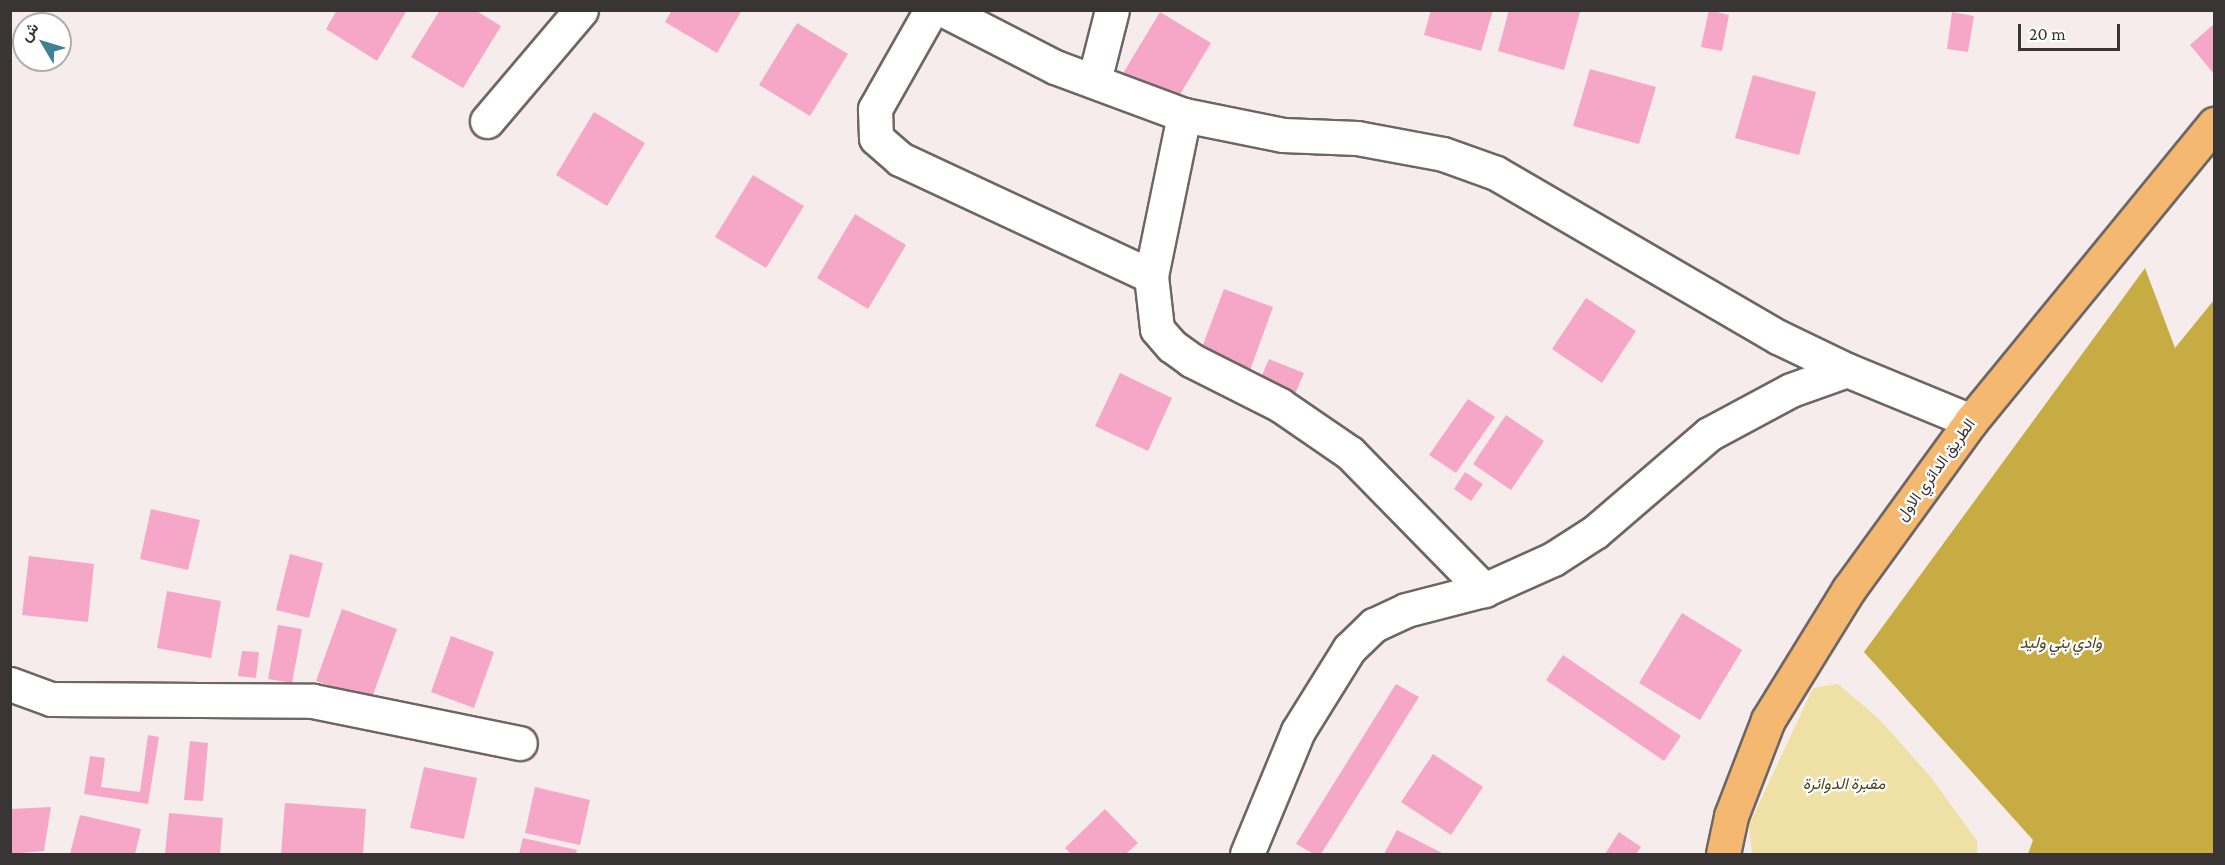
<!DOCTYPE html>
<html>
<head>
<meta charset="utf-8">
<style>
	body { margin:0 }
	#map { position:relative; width:2225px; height:865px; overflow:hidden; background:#f6eceb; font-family:"Crimson Pro",Vazirmatn,serif }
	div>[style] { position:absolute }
	.green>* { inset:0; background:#efe0a5 }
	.forest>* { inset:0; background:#c6ac43 }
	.building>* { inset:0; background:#f6a7c8 }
	.roads { filter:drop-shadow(2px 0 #6e6665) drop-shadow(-2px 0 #6e6665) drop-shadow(0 2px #6e6665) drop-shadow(0 -2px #6e6665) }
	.minor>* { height:33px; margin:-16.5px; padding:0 16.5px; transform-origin:16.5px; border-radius:16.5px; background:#fff }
	.major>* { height:33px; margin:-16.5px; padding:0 16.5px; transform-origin:16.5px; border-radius:16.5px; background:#f4b870 }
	span { translate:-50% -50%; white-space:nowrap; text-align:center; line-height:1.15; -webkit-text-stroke:4.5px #fff; paint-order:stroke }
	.street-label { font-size:16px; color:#393535 }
	.park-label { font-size:16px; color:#4e4419; font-style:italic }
	.frame { position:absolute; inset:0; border:12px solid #393535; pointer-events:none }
	.north { position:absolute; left:12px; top:12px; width:60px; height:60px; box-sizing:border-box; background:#fff; border:2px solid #b0aeae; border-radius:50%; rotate:308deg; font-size:16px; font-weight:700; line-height:24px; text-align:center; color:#393535 }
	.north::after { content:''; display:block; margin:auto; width:21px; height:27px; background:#408294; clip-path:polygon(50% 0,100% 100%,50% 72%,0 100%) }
	.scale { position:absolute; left:2018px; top:24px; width:102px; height:27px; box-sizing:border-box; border:3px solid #393535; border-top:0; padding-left:8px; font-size:18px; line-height:21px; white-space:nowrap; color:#393535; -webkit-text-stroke:4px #fff; paint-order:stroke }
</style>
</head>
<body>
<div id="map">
	<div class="green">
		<i style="clip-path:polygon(1838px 684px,1878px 718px,1930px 776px,1977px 841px,1977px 854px,1752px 854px,1749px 825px,1813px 688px)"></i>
	</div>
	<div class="forest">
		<i style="clip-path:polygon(2145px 268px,2175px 348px,2214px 300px,2214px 854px,2028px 854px,2033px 840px,1864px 652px)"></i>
	</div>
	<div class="building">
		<i style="clip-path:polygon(337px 10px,407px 10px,377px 61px,326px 29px)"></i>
		<i style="clip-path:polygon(440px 10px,475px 10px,501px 26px,463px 88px,411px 57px)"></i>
		<i style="clip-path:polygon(672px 10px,742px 10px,717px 53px,665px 22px)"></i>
		<i style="clip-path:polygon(1431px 10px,1493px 10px,1481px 51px,1424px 35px)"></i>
		<i style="clip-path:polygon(1509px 10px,1580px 12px,1564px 70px,1498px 51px)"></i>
		<i style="clip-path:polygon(1709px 10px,1729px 15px,1722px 51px,1701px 47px)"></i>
		<i style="clip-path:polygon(1160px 12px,1211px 43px,1173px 106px,1122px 75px)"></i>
		<i style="clip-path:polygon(1952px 12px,1974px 16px,1968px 52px,1947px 49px)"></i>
		<i style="clip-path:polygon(797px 23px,848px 54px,810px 116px,759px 85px)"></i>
		<i style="clip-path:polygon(2214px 24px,2214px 74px,2190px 45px)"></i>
		<i style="clip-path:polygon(1590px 69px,1656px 87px,1639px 144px,1573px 126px)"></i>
		<i style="clip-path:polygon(1753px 75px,1816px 92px,1799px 155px,1735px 138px)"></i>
		<i style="clip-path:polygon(594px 112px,645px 143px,607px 206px,556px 175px)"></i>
		<i style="clip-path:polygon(753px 175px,804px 206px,766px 268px,715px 237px)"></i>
		<i style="clip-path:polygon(855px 214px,906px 245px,868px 309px,817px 278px)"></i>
		<i style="clip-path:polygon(1224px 289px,1273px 307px,1249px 373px,1199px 355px)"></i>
		<i style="clip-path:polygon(1586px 298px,1636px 331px,1602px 383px,1552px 349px)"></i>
		<i style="clip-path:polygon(1269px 359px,1304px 373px,1295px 394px,1260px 380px)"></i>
		<i style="clip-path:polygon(1120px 373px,1172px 398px,1148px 451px,1095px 426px)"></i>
		<i style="clip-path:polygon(1468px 399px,1495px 417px,1456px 473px,1429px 455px)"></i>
		<i style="clip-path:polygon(1506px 415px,1544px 441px,1511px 490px,1473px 464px)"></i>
		<i style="clip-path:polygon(1465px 472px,1483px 484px,1471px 501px,1454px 489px)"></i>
		<i style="clip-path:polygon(151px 509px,200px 520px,188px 570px,140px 559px)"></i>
		<i style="clip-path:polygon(290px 554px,323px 563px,309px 618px,276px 610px)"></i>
		<i style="clip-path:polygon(29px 556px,94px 564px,88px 622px,22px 615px)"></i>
		<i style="clip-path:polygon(167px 591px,221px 601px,211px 658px,157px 648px)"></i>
		<i style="clip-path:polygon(342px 609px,397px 629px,371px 700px,316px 681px)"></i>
		<i style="clip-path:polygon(1682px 613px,1742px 650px,1700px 720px,1639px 683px)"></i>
		<i style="clip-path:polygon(278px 625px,302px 629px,292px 683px,268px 679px)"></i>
		<i style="clip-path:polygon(451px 636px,494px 652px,474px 708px,431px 692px)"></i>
		<i style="clip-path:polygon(242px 651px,259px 652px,256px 678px,238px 676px)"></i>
		<i style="clip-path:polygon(1563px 655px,1681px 736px,1664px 761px,1546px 680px)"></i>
		<i style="clip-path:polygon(1396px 684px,1419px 697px,1321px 854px,1314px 854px,1296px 844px)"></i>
		<i style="clip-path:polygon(148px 735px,159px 737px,148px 804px,84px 794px,90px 756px,105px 758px,101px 787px,140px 792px)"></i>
		<i style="clip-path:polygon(190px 741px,208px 743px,203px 801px,184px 800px)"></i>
		<i style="clip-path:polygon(1433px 754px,1483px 787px,1451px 835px,1401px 802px)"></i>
		<i style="clip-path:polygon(424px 767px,477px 778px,464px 839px,410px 828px)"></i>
		<i style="clip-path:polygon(535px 787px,590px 800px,580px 845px,525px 833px)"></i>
		<i style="clip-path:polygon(285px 803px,366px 809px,363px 854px,281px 854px)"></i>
		<i style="clip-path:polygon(51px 807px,44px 851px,10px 854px,10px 809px)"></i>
		<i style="clip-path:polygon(1105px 809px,1138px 843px,1126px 854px,1071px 854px,1065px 848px)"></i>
		<i style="clip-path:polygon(169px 813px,223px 818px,220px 854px,165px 854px)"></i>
		<i style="clip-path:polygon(80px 815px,141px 829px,135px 854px,70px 854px)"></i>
		<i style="clip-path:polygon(1397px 830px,1444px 854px,1384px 854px)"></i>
		<i style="clip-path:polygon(1619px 832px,1641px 847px,1636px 854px,1605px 854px)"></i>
		<i style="clip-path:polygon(523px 838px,577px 850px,576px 854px,519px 854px)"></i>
	</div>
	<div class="roads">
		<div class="minor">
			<i style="left:931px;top:10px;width:114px;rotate:119.5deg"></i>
			<i style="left:875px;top:109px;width:29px;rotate:88deg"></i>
			<i style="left:876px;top:138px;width:32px;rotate:41deg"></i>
			<i style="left:900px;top:159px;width:277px;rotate:25deg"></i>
			<i style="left:944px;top:10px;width:125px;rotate:27.2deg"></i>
			<i style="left:1055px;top:67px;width:138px;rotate:20.4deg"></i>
			<i style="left:1184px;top:115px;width:101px;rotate:11.4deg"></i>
			<i style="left:1283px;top:135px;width:74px;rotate:2.3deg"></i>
			<i style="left:1357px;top:138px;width:87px;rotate:10.5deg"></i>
			<i style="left:1443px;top:154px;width:56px;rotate:19.7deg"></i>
			<i style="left:1496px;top:173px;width:326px;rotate:30.2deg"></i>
			<i style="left:1778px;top:337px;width:76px;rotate:25.6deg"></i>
			<i style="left:1847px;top:370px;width:134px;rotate:22.4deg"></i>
			<i style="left:1094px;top:81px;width:73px;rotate:-75.8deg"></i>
			<i style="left:1184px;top:115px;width:164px;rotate:101.6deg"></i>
			<i style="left:1151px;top:276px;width:53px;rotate:83.5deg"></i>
			<i style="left:1157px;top:329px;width:23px;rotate:49deg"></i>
			<i style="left:1172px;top:346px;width:24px;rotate:36deg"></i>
			<i style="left:1191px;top:360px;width:100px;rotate:26.8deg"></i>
			<i style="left:1280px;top:405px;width:85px;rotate:34.4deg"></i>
			<i style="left:1350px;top:453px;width:192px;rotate:45.6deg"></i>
			<i style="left:487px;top:121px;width:145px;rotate:-49.7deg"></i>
			<i style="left:10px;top:684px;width:44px;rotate:20.1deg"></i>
			<i style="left:51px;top:699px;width:262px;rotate:0.4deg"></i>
			<i style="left:313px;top:701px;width:211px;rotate:11.5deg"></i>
			<i style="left:1247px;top:854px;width:133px;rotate:-67.5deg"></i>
			<i style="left:1298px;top:731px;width:97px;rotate:-58.1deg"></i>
			<i style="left:1349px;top:649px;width:35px;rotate:-44deg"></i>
			<i style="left:1374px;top:625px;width:35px;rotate:-25deg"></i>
			<i style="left:1406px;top:610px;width:81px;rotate:-14.4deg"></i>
			<i style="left:1484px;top:590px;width:76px;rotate:-24.2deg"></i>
			<i style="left:1553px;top:559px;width:50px;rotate:-32.7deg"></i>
			<i style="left:1595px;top:532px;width:150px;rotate:-40.7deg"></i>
			<i style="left:1709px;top:434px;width:93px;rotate:-28.2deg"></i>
			<i style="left:1791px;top:390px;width:59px;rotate:-19.7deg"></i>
		</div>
		<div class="major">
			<i style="left:1723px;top:854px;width:39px;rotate:-78deg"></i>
			<i style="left:1731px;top:816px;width:103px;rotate:-68.9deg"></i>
			<i style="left:1768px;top:720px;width:154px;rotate:-58.3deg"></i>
			<i style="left:1849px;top:589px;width:208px;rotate:-54deg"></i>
			<i style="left:1971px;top:421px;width:384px;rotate:-50.7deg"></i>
		</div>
	</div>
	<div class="street-label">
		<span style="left:1936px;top:470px;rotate:-54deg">الطريق الدائري الاول</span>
	</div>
	<div class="park-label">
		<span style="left:2061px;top:643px">وادي بني وليد</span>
		<span style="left:1844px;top:784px">مقبرة الدوائرة</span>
	</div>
	<div class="frame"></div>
	<div class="north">ش</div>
	<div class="scale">20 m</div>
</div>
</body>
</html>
